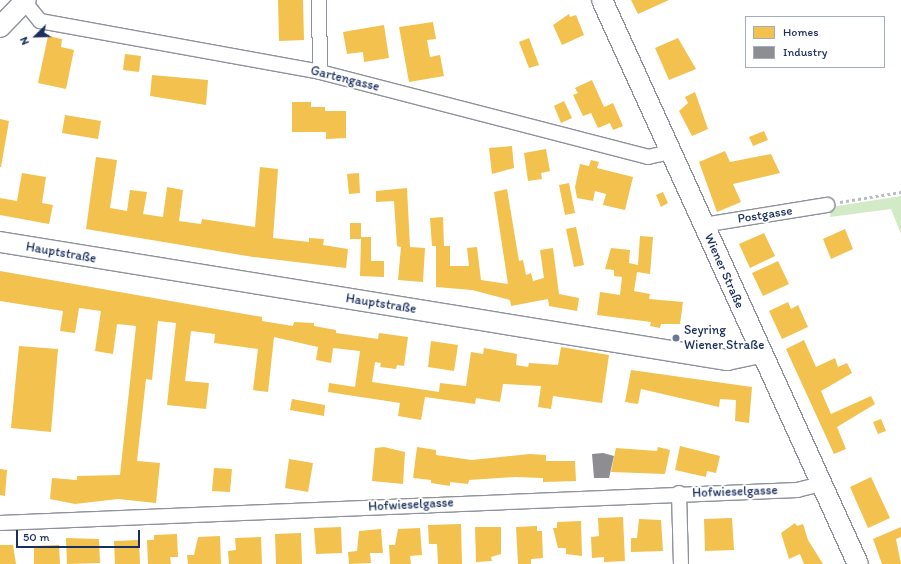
<!DOCTYPE html>
<html>
<head>
<meta charset="utf-8">
<style>
	body { margin:0 }
	#map { position:relative; width:901px; height:564px; overflow:hidden; background:#fff; font-family:Itim,sans-serif }
	div>[style] { position:absolute }
	.green>* { inset:0; background:#d2eac5 }
	.homes>* { inset:0; background:#f2c14e }
	.industry>* { inset:0; background:#8d8d92 }
	.path>* { height:2.5px; margin-top:-1.25px; transform-origin:0; background:repeating-linear-gradient(90deg,#b9bcc1 0 3px,transparent 0 6px) }
	.roads { filter:drop-shadow(1px 0 #8e929a) drop-shadow(-1px 0 #8e929a) drop-shadow(0 1px #8e929a) drop-shadow(0 -1px #8e929a) }
	.street>* { height:14px; margin:-7px; padding:0 7px; transform-origin:7px; border-radius:7px; background:#fff }
	.secondary>* { height:20px; margin:-10px; padding:0 10px; transform-origin:10px; border-radius:10px; background:#fff }
	.dots>* { width:11px; height:11px; translate:-50% -50%; box-sizing:border-box; border:2px solid #fff; border-radius:50% }
	span { translate:-50% -50%; white-space:nowrap; text-align:center; line-height:1.15; -webkit-text-stroke:4px #fff; paint-order:stroke }
	.street-label { font-size:13px; color:#1b2f5e }
	.poi-label { font-size:13px; color:#1b2f5e }
	.left { translate:0 -50%; text-align:left }
	.legend { position:absolute; left:745px; top:16px; width:140px; height:52px; box-sizing:border-box; background:#fff; border:1px solid #a4acbf; margin:0; padding:5px 7px; list-style:none; font-size:12px; color:#1b2f5e }
	.legend li { display:flex; align-items:center; gap:8px; height:20px }
	.legend b { width:20px; border:1px solid #a4acbf }
	.north { position:absolute; left:16px; top:16px; width:40px; height:40px; -webkit-text-stroke:3px #fff; paint-order:stroke; rotate:247deg; font-size:11px; font-weight:700; line-height:16px; text-align:center; color:#1b2f5e }
	.north::after { content:''; display:block; margin:auto; width:14px; height:18px; background:#1b2f5e; clip-path:polygon(50% 0,100% 100%,50% 72%,0 100%) }
	.scale { position:absolute; left:16px; top:530px; width:124px; height:18px; box-sizing:border-box; border:2px solid #1b2f5e; border-top:0; padding-left:5px; font-size:12px; line-height:14px; white-space:nowrap; color:#1b2f5e; -webkit-text-stroke:3px #fff; paint-order:stroke }
</style>
</head>
<body>
<div id="map">
	<div class="green">
		<i style="clip-path:polygon(901px 196px,901px 234px,891px 209px,830px 217px,831px 207px)"></i>
	</div>
	<div class="homes">
		<i style="clip-path:polygon(278px 0,303px 0,304px 40px,279px 41px)"></i>
		<i style="clip-path:polygon(631px 0,669px 0,638px 14px)"></i>
		<i style="clip-path:polygon(569px 14px,570px 17px,576px 15px,584px 35px,562px 45px,553px 25px)"></i>
		<i style="clip-path:polygon(433px 22px,436px 39px,427px 40px,430px 57px,440px 55px,444px 76px,409px 82px,399px 27px)"></i>
		<i style="clip-path:polygon(384px 25px,389px 58px,364px 62px,363px 52px,347px 54px,343px 32px)"></i>
		<i style="clip-path:polygon(48px 36px,62px 39px,61px 47px,74px 50px,66px 89px,38px 83px)"></i>
		<i style="clip-path:polygon(529px 38px,539px 65px,529px 68px,519px 42px)"></i>
		<i style="clip-path:polygon(678px 38px,696px 69px,669px 80px,655px 48px)"></i>
		<i style="clip-path:polygon(125px 54px,141px 56px,139px 72px,123px 70px)"></i>
		<i style="clip-path:polygon(152px 75px,208px 80px,206px 105px,150px 96px)"></i>
		<i style="clip-path:polygon(592px 80px,604px 107px,613px 103px,623px 126px,613px 130px,610px 123px,598px 128px,591px 113px,583px 116px,573px 95px,578px 93px,575px 88px)"></i>
		<i style="clip-path:polygon(695px 92px,708px 129px,692px 136px,679px 111px,688px 103px,685px 97px)"></i>
		<i style="clip-path:polygon(564px 101px,572px 118px,561px 123px,554px 106px)"></i>
		<i style="clip-path:polygon(292px 102px,311px 102px,311px 107px,325px 107px,325px 111px,346px 111px,346px 138px,326px 139px,326px 132px,292px 132px)"></i>
		<i style="clip-path:polygon(65px 115px,101px 121px,98px 139px,62px 133px)"></i>
		<i style="clip-path:polygon(0 119px,9px 121px,1px 167px,0 167px)"></i>
		<i style="clip-path:polygon(764px 131px,768px 140px,753px 146px,749px 137px)"></i>
		<i style="clip-path:polygon(512px 146px,514px 168px,492px 174px,489px 148px)"></i>
		<i style="clip-path:polygon(546px 149px,550px 171px,541px 173px,542px 179px,528px 181px,524px 153px)"></i>
		<i style="clip-path:polygon(725px 151px,730px 162px,771px 154px,780px 173px,733px 184px,741px 202px,717px 212px,699px 162px)"></i>
		<i style="clip-path:polygon(96px 157px,117px 160px,110px 208px,127px 211px,130px 190px,147px 192px,143px 214px,163px 217px,167px 187px,183px 190px,179px 221px,201px 224px,202px 219px,255px 227px,260px 167px,278px 169px,273px 238px,309px 242px,309px 238px,324px 239px,323px 245px,348px 249px,346px 268px,253px 257px,86px 229px)"></i>
		<i style="clip-path:polygon(591px 160px,599px 162px,597px 168px,633px 177px,625px 210px,603px 205px,606px 194px,595px 191px,593px 201px,577px 198px,575px 187px,580px 164px,589px 166px)"></i>
		<i style="clip-path:polygon(22px 173px,46px 177px,42px 203px,53px 205px,49px 224px,0 215px,0 198px,17px 201px)"></i>
		<i style="clip-path:polygon(359px 173px,360px 193px,349px 194px,347px 174px)"></i>
		<i style="clip-path:polygon(569px 183px,575px 213px,565px 215px,559px 185px)"></i>
		<i style="clip-path:polygon(407px 188px,410px 247px,425px 248px,423px 282px,398px 280px,401px 247px,397px 246px,394px 201px,376px 202px,376px 191px)"></i>
		<i style="clip-path:polygon(507px 189px,519px 261px,523px 260px,526px 275px,531px 273px,533px 281px,544px 278px,540px 250px,553px 248px,559px 294px,579px 298px,577px 311px,549px 306px,548px 299px,511px 306px,510px 300px,472px 290px,436px 287px,436px 246px,432px 246px,430px 218px,443px 217px,444px 246px,450px 246px,450px 266px,469px 266px,467px 248px,477px 247px,481px 280px,508px 284px,494px 192px)"></i>
		<i style="clip-path:polygon(663px 192px,668px 203px,661px 207px,656px 195px)"></i>
		<i style="clip-path:polygon(350px 223px,361px 223px,361px 237px,371px 237px,371px 261px,384px 261px,384px 277px,360px 276px,361px 239px,350px 239px)"></i>
		<i style="clip-path:polygon(576px 227px,584px 265px,574px 267px,566px 229px)"></i>
		<i style="clip-path:polygon(845px 229px,853px 249px,831px 259px,823px 239px)"></i>
		<i style="clip-path:polygon(764px 233px,775px 256px,750px 268px,739px 244px)"></i>
		<i style="clip-path:polygon(640px 236px,653px 237px,650px 274px,637px 272px,634px 291px,650px 294px,649px 299px,683px 302px,680px 324px,661px 324px,660px 328px,650px 326px,651px 322px,597px 315px,600px 292px,620px 295px,622px 277px,614px 276px,614px 270px,605px 269px,611px 248px,630px 250px,629px 263px,638px 265px)"></i>
		<i style="clip-path:polygon(778px 261px,789px 284px,763px 296px,752px 273px)"></i>
		<i style="clip-path:polygon(0 271px,262px 317px,262px 321px,293px 326px,294px 322px,314px 323px,314px 326px,336px 330px,336px 333px,378px 339px,379px 333px,408px 337px,404px 366px,397px 365px,396px 369px,380px 367px,381px 363px,375px 362px,372px 382px,426px 390px,439px 392px,440px 383px,466px 386px,471px 352px,483px 354px,484px 348px,517px 354px,516px 365px,528px 367px,529px 363px,558px 365px,561px 347px,609px 355px,602px 403px,553px 396px,551px 409px,538px 407px,541px 386px,503px 384px,500px 402px,476px 398px,475px 404px,425px 397px,421px 420px,398px 416px,400px 403px,328px 392px,329px 383px,355px 387px,360px 351px,333px 348px,331px 363px,316px 360px,318px 347px,274px 337px,268px 392px,253px 390px,258px 349px,214px 343px,215px 334px,191px 331px,185px 381px,209px 383px,206px 409px,167px 405px,176px 323px,158px 321px,152px 380px,146px 379px,137px 461px,160px 463px,156px 503px,118px 499px,75px 504px,50px 499px,52px 478px,77px 480px,77px 476px,120px 475px,136px 326px,117px 324px,113px 354px,95px 351px,101px 311px,79px 308px,75px 333px,60px 331px,63px 311px,0 301px)"></i>
		<i style="clip-path:polygon(788px 302px,791px 309px,798px 305px,808px 327px,782px 339px,769px 311px)"></i>
		<i style="clip-path:polygon(804px 340px,816px 367px,835px 358px,838px 367px,847px 363px,852px 373px,821px 391px,831px 414px,871px 396px,875px 404px,837px 427px,846px 449px,834px 454px,786px 349px)"></i>
		<i style="clip-path:polygon(431px 341px,458px 345px,454px 371px,428px 367px)"></i>
		<i style="clip-path:polygon(19px 346px,58px 349px,51px 432px,11px 428px)"></i>
		<i style="clip-path:polygon(631px 370px,752px 387px,749px 423px,735px 421px,736px 400px,720px 399px,719px 407px,641px 389px,638px 404px,625px 402px)"></i>
		<i style="clip-path:polygon(292px 399px,325px 405px,324px 416px,290px 410px)"></i>
		<i style="clip-path:polygon(881px 419px,886px 431px,878px 434px,873px 422px)"></i>
		<i style="clip-path:polygon(680px 446px,720px 456px,716px 473px,707px 471px,706px 477px,675px 470px)"></i>
		<i style="clip-path:polygon(384px 447px,405px 452px,403px 484px,372px 481px,375px 448px)"></i>
		<i style="clip-path:polygon(417px 447px,436px 450px,436px 455px,472px 460px,530px 454px,546px 455px,546px 461px,575px 461px,576px 481px,543px 482px,543px 478px,515px 477px,469px 480px,468px 484px,450px 482px,450px 486px,431px 483px,431px 480px,413px 478px)"></i>
		<i style="clip-path:polygon(658px 447px,670px 450px,665px 474px,611px 472px,616px 448px,657px 451px)"></i>
		<i style="clip-path:polygon(289px 459px,313px 463px,308px 492px,285px 488px)"></i>
		<i style="clip-path:polygon(214px 468px,232px 469px,230px 492px,212px 491px)"></i>
		<i style="clip-path:polygon(0 469px,7px 470px,5px 496px,0 495px)"></i>
		<i style="clip-path:polygon(871px 477px,890px 518px,868px 528px,850px 487px)"></i>
		<i style="clip-path:polygon(623px 517px,625px 561px,604px 562px,604px 557px,592px 558px,591px 537px,599px 536px,598px 518px)"></i>
		<i style="clip-path:polygon(732px 518px,734px 550px,705px 551px,704px 519px)"></i>
		<i style="clip-path:polygon(639px 519px,661px 520px,663px 551px,631px 552px,631px 538px,637px 538px)"></i>
		<i style="clip-path:polygon(581px 521px,582px 556px,566px 554px,566px 548px,558px 548px,553px 528px,557px 528px,557px 522px)"></i>
		<i style="clip-path:polygon(795px 523px,797px 526px,803px 524px,808px 540px,823px 564px,804px 564px,800px 554px,789px 559px,781px 533px)"></i>
		<i style="clip-path:polygon(461px 524px,462px 564px,438px 564px,437px 544px,429px 544px,428px 525px)"></i>
		<i style="clip-path:polygon(537px 526px,537px 531px,542px 531px,543px 558px,531px 559px,531px 564px,518px 564px,516px 527px)"></i>
		<i style="clip-path:polygon(341px 527px,342px 553px,316px 554px,314px 528px)"></i>
		<i style="clip-path:polygon(475px 527px,501px 527px,501px 554px,491px 557px,492px 561px,476px 562px)"></i>
		<i style="clip-path:polygon(901px 527px,901px 537px,896px 539px,901px 564px,882px 564px,873px 539px)"></i>
		<i style="clip-path:polygon(420px 528px,422px 555px,410px 556px,411px 564px,390px 564px,389px 545px,395px 545px,398px 529px)"></i>
		<i style="clip-path:polygon(381px 529px,383px 553px,370px 553px,371px 563px,349px 564px,348px 552px,357px 551px,359px 531px)"></i>
		<i style="clip-path:polygon(301px 533px,302px 564px,276px 564px,275px 534px)"></i>
		<i style="clip-path:polygon(177px 534px,178px 557px,170px 557px,171px 564px,148px 564px,147px 540px,154px 540px,154px 535px)"></i>
		<i style="clip-path:polygon(220px 536px,221px 564px,188px 564px,187px 555px,194px 555px,198px 537px)"></i>
		<i style="clip-path:polygon(261px 537px,262px 564px,229px 564px,228px 551px,236px 550px,235px 538px)"></i>
		<i style="clip-path:polygon(66px 538px,99px 539px,100px 563px,67px 564px)"></i>
		<i style="clip-path:polygon(139px 540px,140px 564px,115px 564px,114px 541px)"></i>
		<i style="clip-path:polygon(0 545px,13px 545px,16px 564px,0 564px)"></i>
		<i style="clip-path:polygon(59px 545px,60px 564px,34px 564px,34px 546px)"></i>
	</div>
	<div class="industry">
		<i style="clip-path:polygon(603px 453px,614px 456px,609px 478px,594px 478px,592px 454px)"></i>
	</div>
	<div class="path">
		<i style="left:840px;top:202px;width:62px;rotate:-9.3deg"></i>
	</div>
	<div class="roads">
		<div class="street">
			<i style="left:23px;top:0;width:27px;rotate:51deg"></i>
			<i style="left:40px;top:21px;width:285px;rotate:10.3deg"></i>
			<i style="left:320px;top:72px;width:339px;rotate:14.5deg"></i>
			<i style="left:648px;top:157px;width:23px;rotate:-13deg"></i>
			<i style="left:319px;top:0;width:72px;rotate:89.2deg"></i>
			<i style="left:703px;top:225px;width:126px;rotate:-9.2deg"></i>
			<i style="left:679px;top:493px;width:71px;rotate:88.4deg"></i>
			<i style="left:0;top:523px;width:798px;rotate:-2.37deg"></i>
			<i style="left:797px;top:490px;width:25px;rotate:-14deg"></i>
		</div>
		<div class="secondary">
			<i style="left:602px;top:0;width:619px;rotate:65.59deg"></i>
			<i style="left:0;top:27px;width:37px;rotate:-46deg"></i>
			<i style="left:0;top:242px;width:737px;rotate:9.22deg"></i>
			<i style="left:727px;top:360px;width:35px;rotate:-12deg"></i>
		</div>
	</div>
	<div class="dots">
		<i style="left:676px;top:338px;background:#6b7896"></i>
	</div>
	<div class="street-label">
		<span style="left:345px;top:79px;rotate:14deg">Gartengasse</span>
		<span style="left:765px;top:215px;rotate:-9deg">Postgasse</span>
		<span style="left:61px;top:253px;rotate:10deg">Hauptstraße</span>
		<span style="left:724px;top:271px;rotate:66deg">Wiener Straße</span>
		<span style="left:381px;top:304px;rotate:9deg">Hauptstraße</span>
		<span style="left:735px;top:492px;rotate:-2deg">Hofwieselgasse</span>
		<span style="left:411px;top:505px;rotate:-3deg">Hofwieselgasse</span>
	</div>
	<div class="poi-label">
		<span class="left" style="left:684px;top:338px">Seyring<br>Wiener Straße</span>
	</div>
	<ul class="legend">
	<li><b style="height:11px;background:#f2c14e"></b>Homes</li>
	<li><b style="height:11px;background:#8d8d92"></b>Industry</li>
	</ul>
	<div class="north">N</div>
	<div class="scale">50 m</div>
</div>
</body>
</html>
